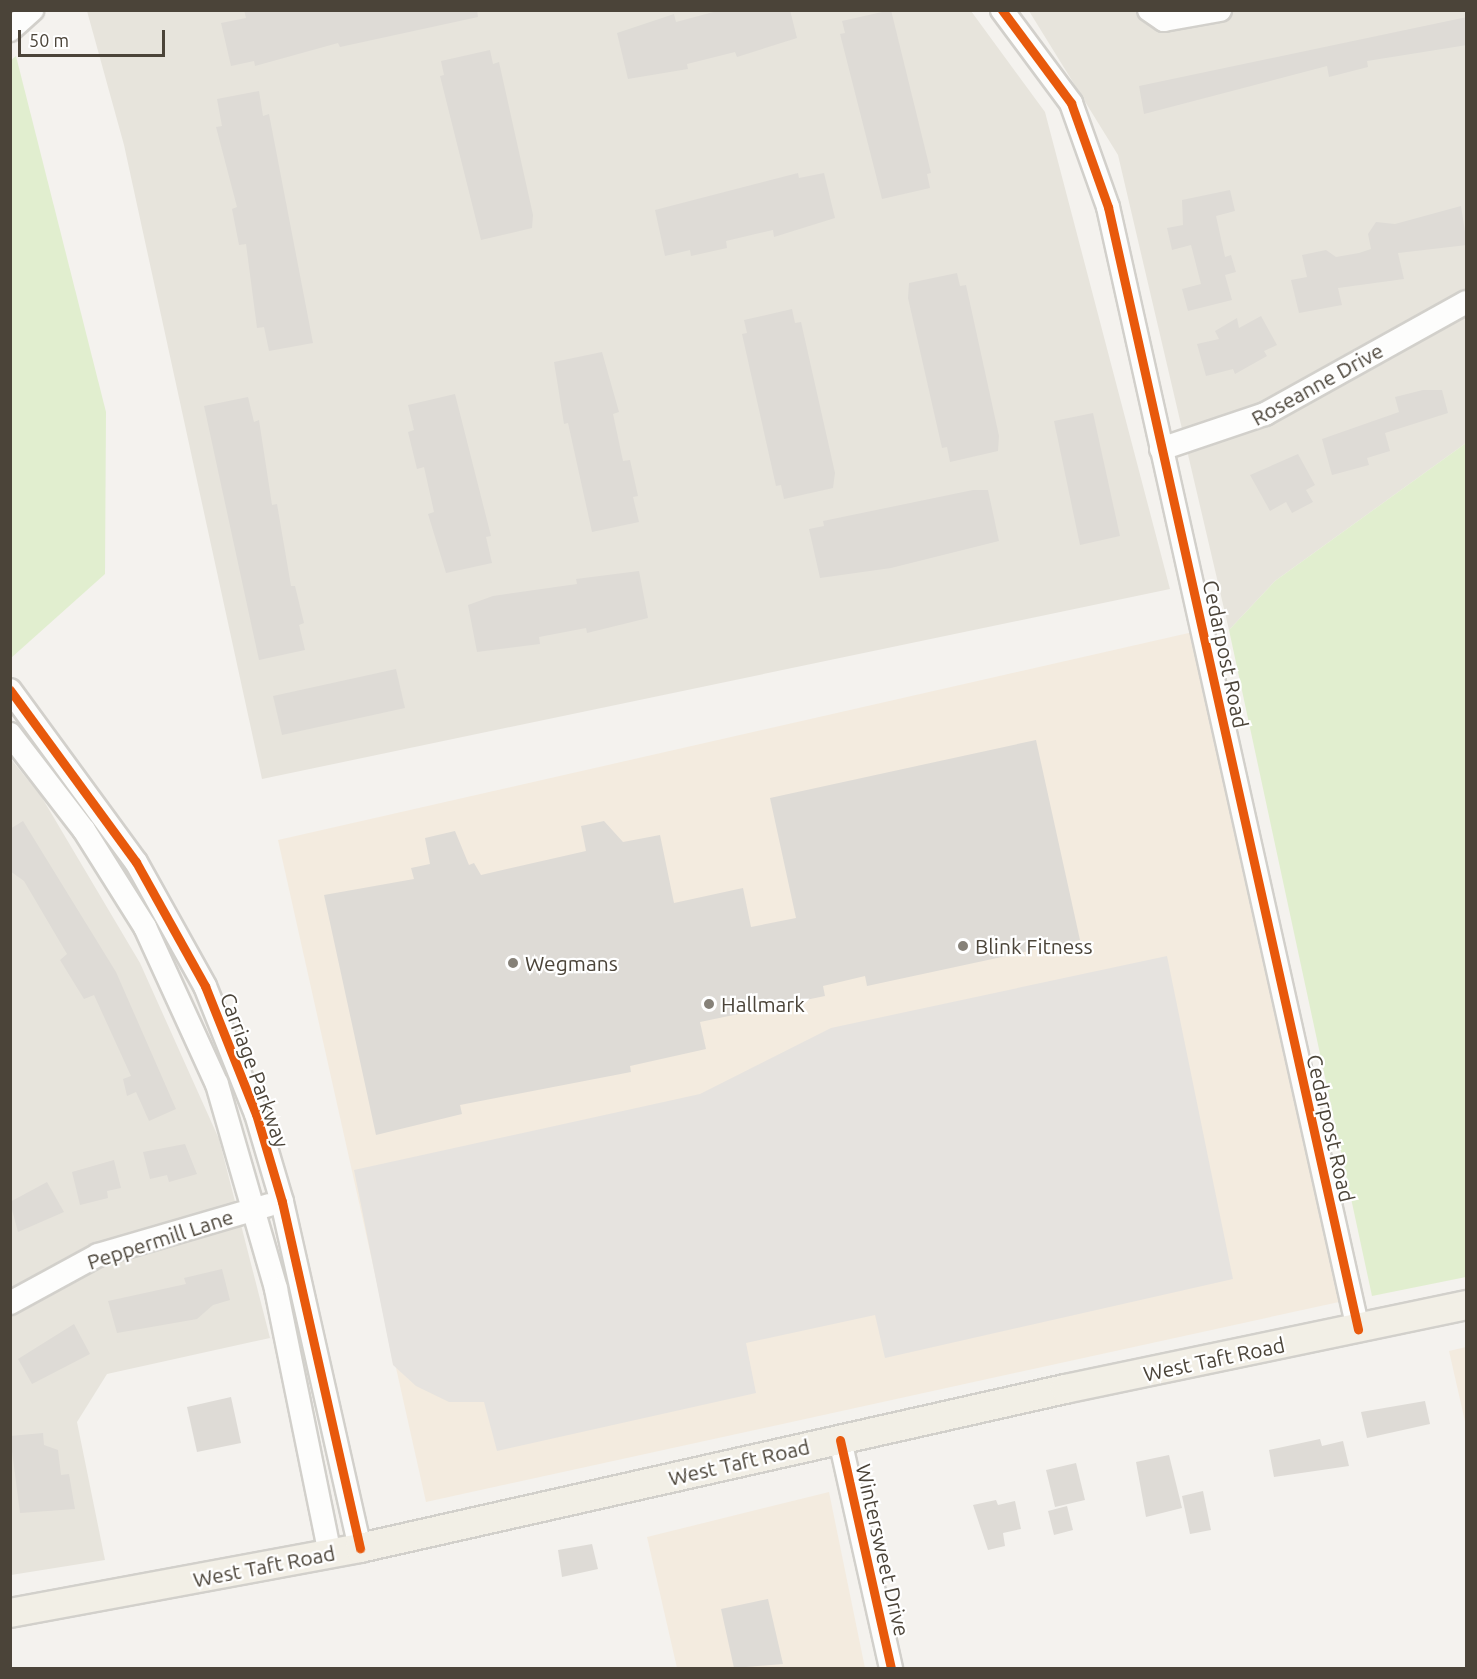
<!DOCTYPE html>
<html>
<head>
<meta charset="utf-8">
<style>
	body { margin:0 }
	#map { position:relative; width:1477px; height:1679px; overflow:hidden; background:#f4f2ee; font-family:Ubuntu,sans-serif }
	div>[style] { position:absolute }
	.residential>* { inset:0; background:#e7e4dc }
	.commercial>* { inset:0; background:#f3ebdf }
	.green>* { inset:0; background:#e1eecf }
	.parking>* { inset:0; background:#e6e3df }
	.building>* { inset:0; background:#dedbd6 }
	.roads { filter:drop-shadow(2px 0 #d2d0cb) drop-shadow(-2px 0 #d2d0cb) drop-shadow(0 2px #d2d0cb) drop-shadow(0 -2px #d2d0cb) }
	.minor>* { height:22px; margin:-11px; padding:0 11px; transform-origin:11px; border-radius:11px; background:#fdfdfc }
	.major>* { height:28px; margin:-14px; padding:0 14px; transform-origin:14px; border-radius:14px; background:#f2efe6 }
	.cycleway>* { height:9px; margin:-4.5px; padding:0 4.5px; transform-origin:4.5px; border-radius:4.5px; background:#e8590c }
	.dots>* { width:16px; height:16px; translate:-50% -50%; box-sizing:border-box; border:3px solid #fff; border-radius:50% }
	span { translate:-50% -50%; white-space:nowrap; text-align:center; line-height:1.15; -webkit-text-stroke:4.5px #fff; paint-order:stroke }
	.street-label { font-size:21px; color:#4b4439 }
	.poi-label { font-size:21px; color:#4b4439 }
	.left { translate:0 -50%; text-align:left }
	.frame { position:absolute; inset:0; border:12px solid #4b4439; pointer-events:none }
	.scale { position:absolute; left:18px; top:30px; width:147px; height:27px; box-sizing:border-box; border:3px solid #4b4439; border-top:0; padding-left:8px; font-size:18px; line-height:21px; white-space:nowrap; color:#4b4439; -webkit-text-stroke:4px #fff; paint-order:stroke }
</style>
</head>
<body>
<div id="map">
	<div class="residential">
		<i style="clip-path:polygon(87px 11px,971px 11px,1045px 112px,1170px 589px,262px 779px,124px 145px)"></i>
		<i style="clip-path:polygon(1029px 11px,1466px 11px,1466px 443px,1275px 581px,1229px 630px,1118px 155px)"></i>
		<i style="clip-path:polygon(10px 758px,41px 796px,140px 963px,219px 1139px,270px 1338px,107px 1374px,77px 1422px,105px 1560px,11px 1575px)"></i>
	</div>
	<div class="commercial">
		<i style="clip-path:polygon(1193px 632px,1339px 1302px,426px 1502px,278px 840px)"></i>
		<i style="clip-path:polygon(1466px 1347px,1466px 1426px,1449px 1351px)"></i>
		<i style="clip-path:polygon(829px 1492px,865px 1668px,677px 1668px,647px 1537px)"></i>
	</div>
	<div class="green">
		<i style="clip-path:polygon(16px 56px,106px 412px,105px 574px,11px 658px,10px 61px)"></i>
		<i style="clip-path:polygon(1466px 443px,1466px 1277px,1372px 1296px,1229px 630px,1275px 581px)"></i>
	</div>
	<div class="parking">
		<i style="clip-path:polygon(1167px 956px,1233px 1279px,885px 1358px,875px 1315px,746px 1343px,756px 1393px,497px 1451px,484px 1402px,449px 1402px,416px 1386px,393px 1365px,354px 1170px,700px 1094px,831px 1028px)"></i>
	</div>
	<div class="building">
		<i style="clip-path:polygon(244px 10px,477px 10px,478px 17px,340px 47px,338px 43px,255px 66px,254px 61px,231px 66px,221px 23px,246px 18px)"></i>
		<i style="clip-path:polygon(721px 10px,790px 10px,797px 38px,737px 57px,735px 52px,687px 64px,688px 69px,628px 79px,617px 33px,674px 14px,676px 22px)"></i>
		<i style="clip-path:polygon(891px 10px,931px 173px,927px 174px,930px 188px,882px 199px,840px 34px,845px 33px,842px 21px)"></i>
		<i style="clip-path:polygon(1467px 17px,1467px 45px,1367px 61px,1368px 67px,1329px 77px,1327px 66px,1144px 114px,1139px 86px)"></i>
		<i style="clip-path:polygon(490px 50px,493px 64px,499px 62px,533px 215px,532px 228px,481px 240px,440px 76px,444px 75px,441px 61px)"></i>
		<i style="clip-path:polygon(259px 91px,263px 116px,269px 114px,313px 343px,269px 351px,264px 327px,257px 328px,246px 244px,239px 245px,232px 209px,237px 207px,216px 127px,222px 126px,217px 99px)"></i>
		<i style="clip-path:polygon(798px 173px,799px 178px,824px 173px,835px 218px,774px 237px,773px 230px,726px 241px,727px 248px,691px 256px,690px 250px,665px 256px,655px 210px)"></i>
		<i style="clip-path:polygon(1230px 190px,1235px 211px,1216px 216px,1225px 257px,1231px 255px,1236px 272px,1225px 275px,1232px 300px,1188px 311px,1182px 289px,1201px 284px,1191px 245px,1172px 250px,1167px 228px,1183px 225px,1182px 200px)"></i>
		<i style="clip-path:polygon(1461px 206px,1467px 245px,1398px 253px,1404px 279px,1338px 288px,1342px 305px,1299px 313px,1291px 280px,1307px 277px,1302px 255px,1326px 250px,1336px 257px,1359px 253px,1371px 249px,1368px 234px,1376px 222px,1395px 224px)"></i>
		<i style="clip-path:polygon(957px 273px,960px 286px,966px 285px,999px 436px,998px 451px,950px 462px,947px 447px,942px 448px,908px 298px,909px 283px)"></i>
		<i style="clip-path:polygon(792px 309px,795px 323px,801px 322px,835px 473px,833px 488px,784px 499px,781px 485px,776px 486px,742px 334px,747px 333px,744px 320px)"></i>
		<i style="clip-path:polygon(1261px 316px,1277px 345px,1264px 351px,1267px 356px,1235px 374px,1233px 369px,1206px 376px,1197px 344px,1219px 339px,1215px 331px,1237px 318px,1239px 328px)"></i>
		<i style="clip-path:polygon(602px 352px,619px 412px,613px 414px,623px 461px,630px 460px,638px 496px,633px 497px,639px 522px,592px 532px,568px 423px,564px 424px,554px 362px)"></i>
		<i style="clip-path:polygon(1423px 390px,1442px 390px,1448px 413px,1385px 433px,1390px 451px,1367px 458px,1369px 465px,1332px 475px,1322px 439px,1399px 412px,1395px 397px)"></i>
		<i style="clip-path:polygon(455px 394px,491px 536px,486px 537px,492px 563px,446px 573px,428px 514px,434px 512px,424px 467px,417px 469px,408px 432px,414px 430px,408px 405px)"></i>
		<i style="clip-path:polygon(248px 397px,254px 422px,259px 420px,272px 505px,277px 504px,291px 586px,295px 586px,304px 623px,299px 625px,305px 650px,259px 660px,204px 406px)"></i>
		<i style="clip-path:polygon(1093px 413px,1120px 536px,1080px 545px,1054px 421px)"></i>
		<i style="clip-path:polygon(1298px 454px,1315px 485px,1306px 490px,1313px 502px,1292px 513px,1286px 502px,1270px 511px,1250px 475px)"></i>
		<i style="clip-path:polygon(973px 490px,988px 490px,999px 541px,891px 568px,820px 578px,809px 529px,824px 526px,823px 521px)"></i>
		<i style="clip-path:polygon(639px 571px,648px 618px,587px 633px,586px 628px,539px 637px,540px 644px,477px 652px,468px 605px,493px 596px,577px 584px,576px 579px)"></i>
		<i style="clip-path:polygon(396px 669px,405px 708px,282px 735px,273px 696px)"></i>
		<i style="clip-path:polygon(1036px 740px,1080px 940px,867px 986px,865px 976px,823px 986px,825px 996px,700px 1022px,706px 1049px,630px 1066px,631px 1072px,460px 1105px,462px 1114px,376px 1135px,324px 895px,414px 879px,411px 868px,430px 864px,425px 838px,455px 831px,469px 865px,474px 863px,481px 875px,586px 851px,581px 826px,604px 821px,623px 842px,660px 835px,674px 903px,743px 888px,751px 927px,796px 918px,770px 798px)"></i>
		<i style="clip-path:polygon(23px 821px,116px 972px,176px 1109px,149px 1121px,136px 1092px,127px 1096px,123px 1079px,131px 1076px,94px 995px,84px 999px,60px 960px,67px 954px,24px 881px,10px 871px,10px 829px)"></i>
		<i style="clip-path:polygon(185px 1144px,197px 1174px,169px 1182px,167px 1175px,150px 1179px,143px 1152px)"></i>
		<i style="clip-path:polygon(114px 1160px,121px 1188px,107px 1191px,108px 1198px,80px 1205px,72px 1172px)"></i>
		<i style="clip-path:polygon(47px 1182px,64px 1212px,18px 1232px,10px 1202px)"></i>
		<i style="clip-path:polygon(222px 1269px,230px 1300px,213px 1305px,197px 1319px,117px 1333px,108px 1301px,186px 1284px,184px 1278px)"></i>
		<i style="clip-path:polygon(74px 1324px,90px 1354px,32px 1384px,18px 1359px)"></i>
		<i style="clip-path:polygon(231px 1397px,241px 1443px,197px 1452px,187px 1407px)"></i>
		<i style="clip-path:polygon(1425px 1401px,1430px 1424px,1367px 1438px,1361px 1412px)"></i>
		<i style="clip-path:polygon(43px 1433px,44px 1445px,58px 1450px,61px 1475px,69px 1474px,75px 1509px,20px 1513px,10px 1436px)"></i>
		<i style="clip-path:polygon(1320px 1439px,1322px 1446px,1343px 1441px,1349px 1466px,1274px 1477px,1269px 1450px)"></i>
		<i style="clip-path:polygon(1169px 1455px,1182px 1508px,1146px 1517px,1136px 1462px)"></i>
		<i style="clip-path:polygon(1076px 1463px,1085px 1500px,1055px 1507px,1046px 1470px)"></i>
		<i style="clip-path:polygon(1203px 1491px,1211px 1530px,1190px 1534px,1182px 1496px)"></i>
		<i style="clip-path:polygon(996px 1500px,998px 1505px,1015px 1501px,1021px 1529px,1003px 1533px,1005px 1546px,988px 1550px,973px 1505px)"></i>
		<i style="clip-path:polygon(1067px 1506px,1073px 1530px,1054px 1535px,1048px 1511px)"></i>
		<i style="clip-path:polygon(592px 1544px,598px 1569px,562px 1577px,558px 1550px)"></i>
		<i style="clip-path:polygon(768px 1599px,783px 1664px,734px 1668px,721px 1609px)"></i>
	</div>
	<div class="roads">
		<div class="minor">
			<i style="left:1002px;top:10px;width:116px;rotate:53.4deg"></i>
			<i style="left:1071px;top:103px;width:110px;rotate:70.4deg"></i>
			<i style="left:1108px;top:207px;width:1150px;rotate:77.44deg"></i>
			<i style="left:1149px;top:10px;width:18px;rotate:34deg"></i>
			<i style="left:1164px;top:20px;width:57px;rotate:-10.1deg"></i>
			<i style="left:10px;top:30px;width:30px;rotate:-42deg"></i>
			<i style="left:1161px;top:449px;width:110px;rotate:-18.6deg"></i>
			<i style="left:1265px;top:414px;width:230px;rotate:-29.1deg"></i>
			<i style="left:10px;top:690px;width:213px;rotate:53.8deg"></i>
			<i style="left:136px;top:862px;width:142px;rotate:60.9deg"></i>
			<i style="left:205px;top:986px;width:138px;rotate:68.3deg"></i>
			<i style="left:256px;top:1114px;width:92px;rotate:73.5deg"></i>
			<i style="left:282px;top:1202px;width:355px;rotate:77.3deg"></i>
			<i style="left:10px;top:734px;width:121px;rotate:52.4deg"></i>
			<i style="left:84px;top:830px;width:115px;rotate:57.8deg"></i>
			<i style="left:145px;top:927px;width:173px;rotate:65.4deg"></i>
			<i style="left:217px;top:1084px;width:213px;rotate:73.9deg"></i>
			<i style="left:276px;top:1289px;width:270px;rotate:78.5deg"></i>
			<i style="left:10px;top:1303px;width:100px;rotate:-28.6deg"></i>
			<i style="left:98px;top:1255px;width:178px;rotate:-16.3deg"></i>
			<i style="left:840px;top:1440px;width:234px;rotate:77.4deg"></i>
		</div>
		<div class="major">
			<i style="left:10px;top:1613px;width:356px;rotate:-10.5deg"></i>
			<i style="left:360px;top:1548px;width:723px;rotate:-12.71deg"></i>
			<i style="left:1065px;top:1389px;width:410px;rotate:-11.8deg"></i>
		</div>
	</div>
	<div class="cycleway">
		<i style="left:1002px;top:10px;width:116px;rotate:53.4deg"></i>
		<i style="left:1071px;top:103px;width:110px;rotate:70.4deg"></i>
		<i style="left:1108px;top:207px;width:1150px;rotate:77.44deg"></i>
		<i style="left:10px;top:690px;width:213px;rotate:53.8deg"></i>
		<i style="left:136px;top:862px;width:142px;rotate:60.9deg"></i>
		<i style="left:205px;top:986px;width:138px;rotate:68.3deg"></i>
		<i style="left:256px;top:1114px;width:92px;rotate:73.5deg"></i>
		<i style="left:282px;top:1202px;width:355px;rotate:77.3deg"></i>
		<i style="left:840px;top:1440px;width:234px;rotate:77.4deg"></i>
	</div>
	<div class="dots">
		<i style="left:963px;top:946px;background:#868178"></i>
		<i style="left:513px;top:963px;background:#868178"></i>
		<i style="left:709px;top:1004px;background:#868178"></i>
	</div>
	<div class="street-label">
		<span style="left:1317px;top:384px;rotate:-29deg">Roseanne Drive</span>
		<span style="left:1226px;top:654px;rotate:78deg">Cedarpost Road</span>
		<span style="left:255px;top:1070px;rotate:70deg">Carriage Parkway</span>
		<span style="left:1331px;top:1128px;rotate:77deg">Cedarpost Road</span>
		<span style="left:160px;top:1239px;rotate:-18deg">Peppermill Lane</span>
		<span style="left:1214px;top:1359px;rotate:-12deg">West Taft Road</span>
		<span style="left:739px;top:1462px;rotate:-13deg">West Taft Road</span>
		<span style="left:883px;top:1550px;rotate:77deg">Wintersweet Drive</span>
		<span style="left:264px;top:1566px;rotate:-11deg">West Taft Road</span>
	</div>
	<div class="poi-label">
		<span class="left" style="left:975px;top:946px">Blink Fitness</span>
		<span class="left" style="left:525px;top:963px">Wegmans</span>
		<span class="left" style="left:721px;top:1004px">Hallmark</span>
	</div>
	<div class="frame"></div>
	<div class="scale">50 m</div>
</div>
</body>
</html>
